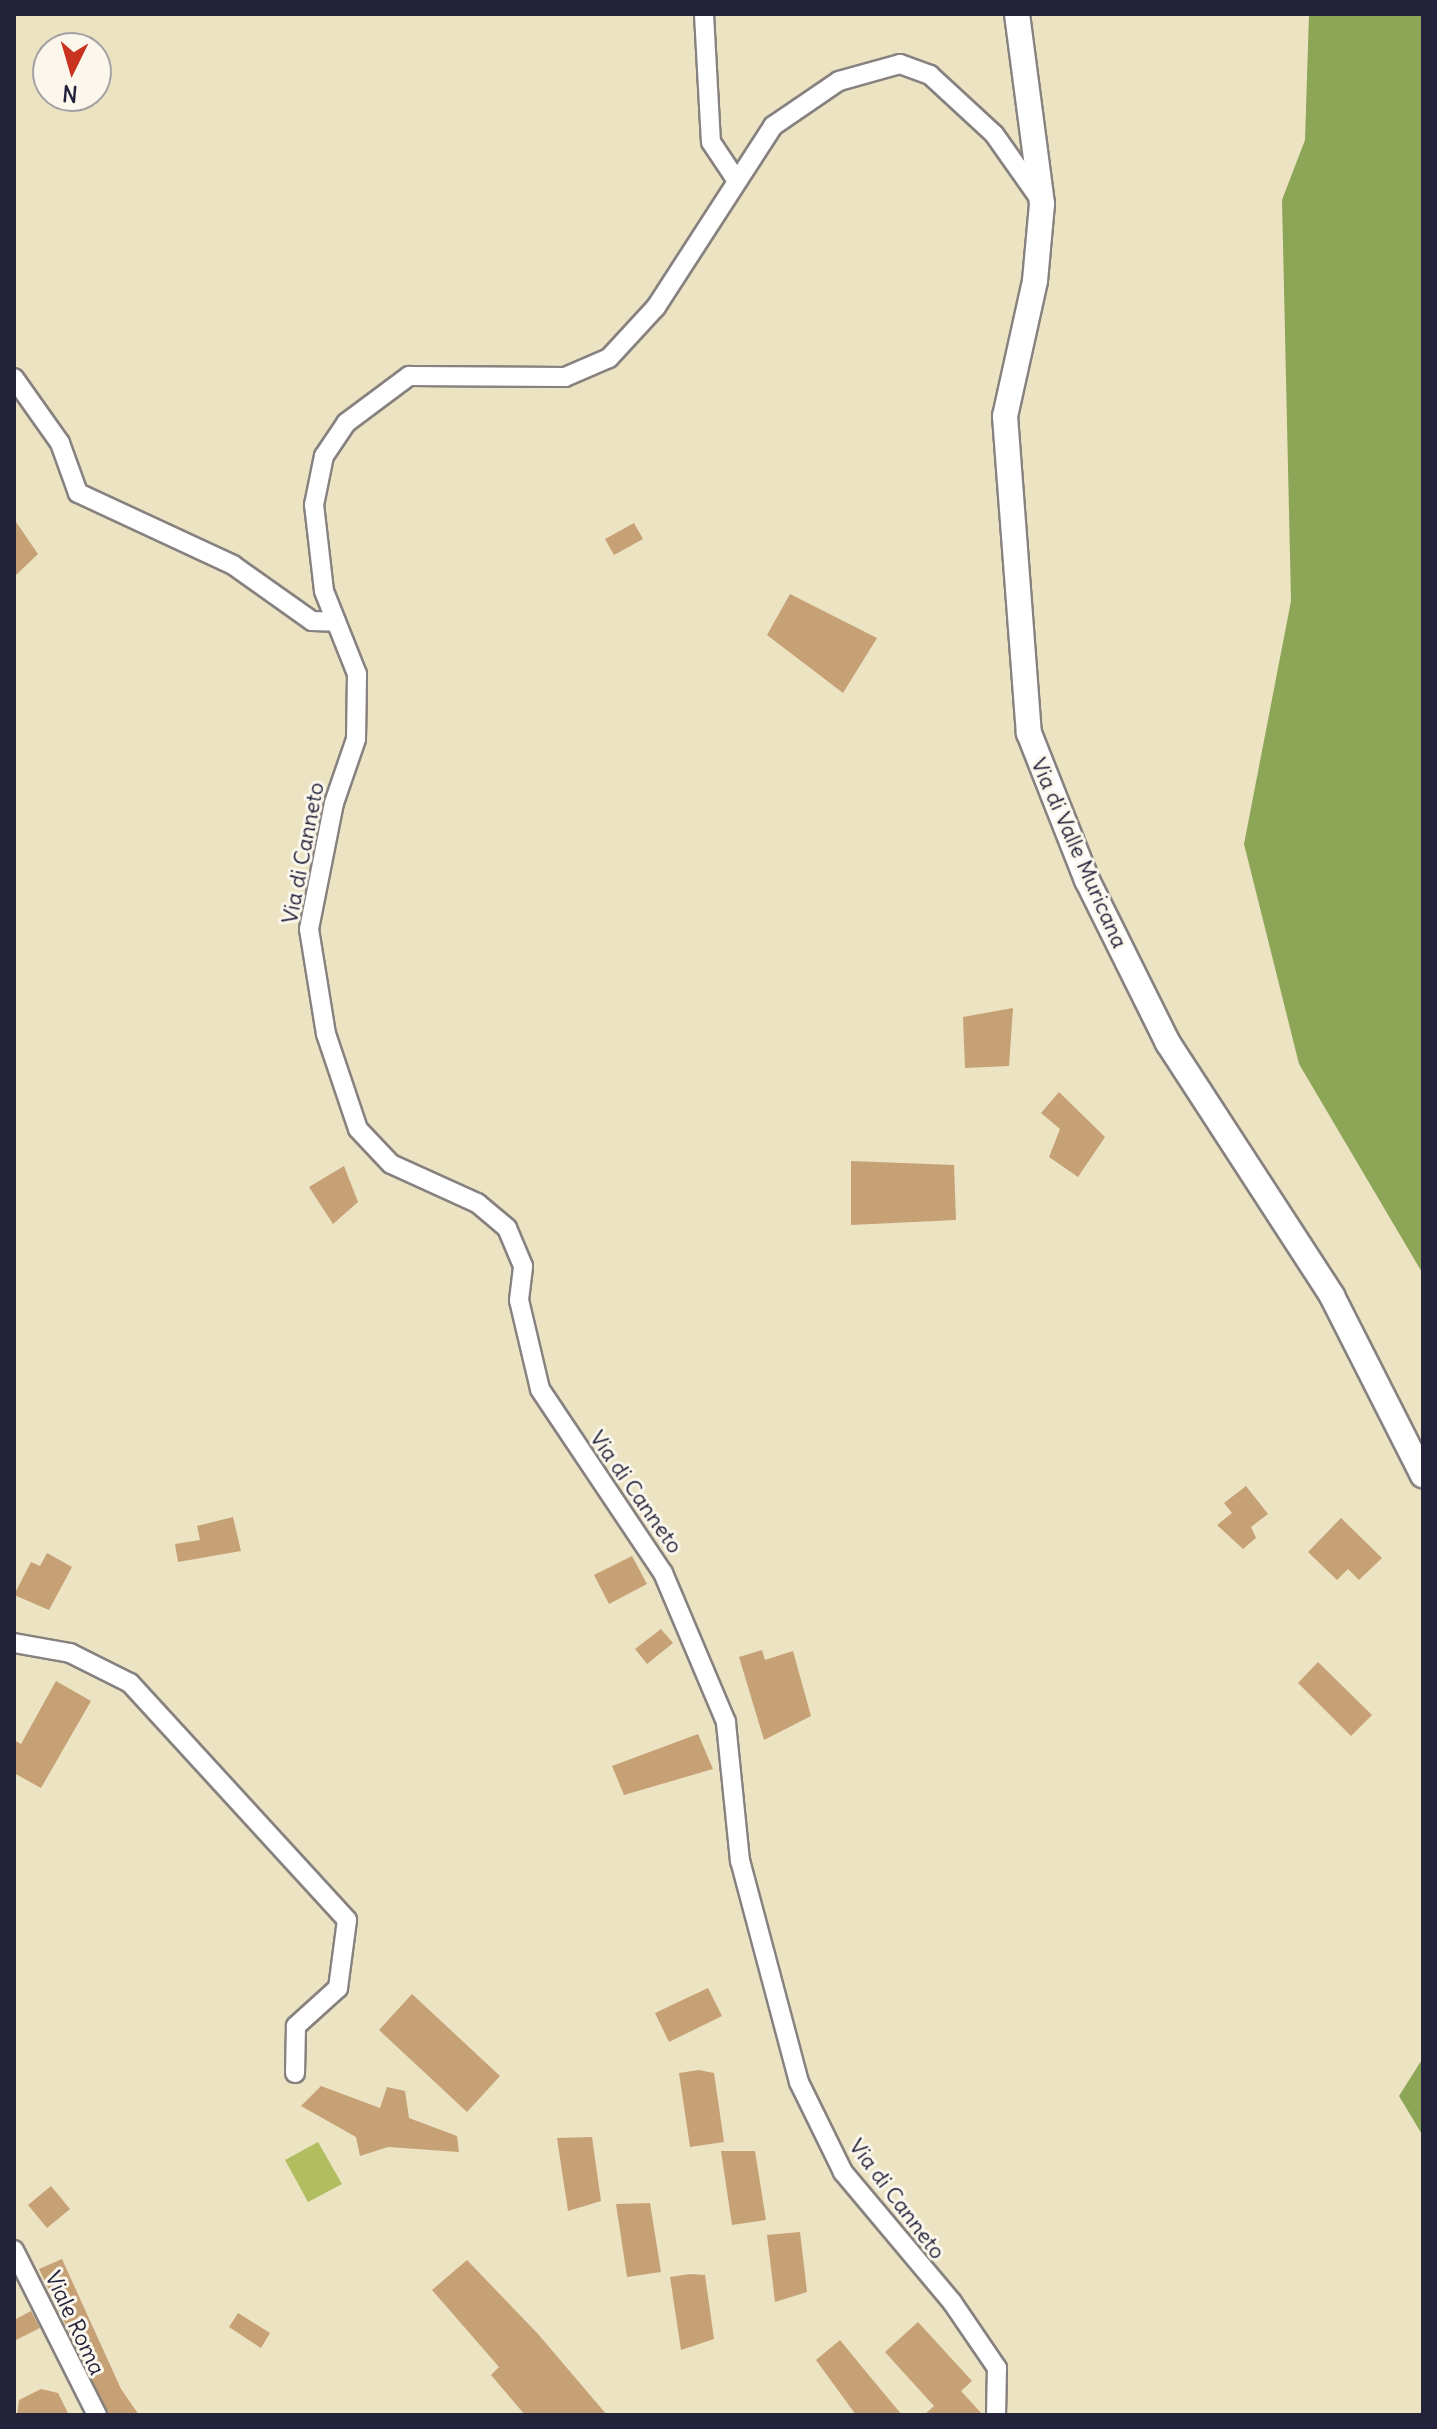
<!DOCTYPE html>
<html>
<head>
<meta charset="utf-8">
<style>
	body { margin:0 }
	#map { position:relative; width:1437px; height:2429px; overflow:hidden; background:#ece3c3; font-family:Delius,sans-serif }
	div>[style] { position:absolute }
	.green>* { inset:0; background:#b0be60 }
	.forest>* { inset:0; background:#8ca556 }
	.building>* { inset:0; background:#c6a176 }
	.roads { filter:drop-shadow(2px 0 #87827f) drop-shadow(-2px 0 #87827f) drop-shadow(0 2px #87827f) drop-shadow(0 -2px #87827f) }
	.minor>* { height:18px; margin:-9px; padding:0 9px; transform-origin:9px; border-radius:9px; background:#fff }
	.tertiary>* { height:24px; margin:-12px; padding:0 12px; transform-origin:12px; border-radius:12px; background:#fff }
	span { translate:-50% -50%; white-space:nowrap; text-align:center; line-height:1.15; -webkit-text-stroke:6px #fbf7ec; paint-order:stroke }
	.street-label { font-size:22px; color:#22223b }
	.frame { position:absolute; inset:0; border:16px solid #22223b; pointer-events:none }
	.north { position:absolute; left:32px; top:32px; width:80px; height:80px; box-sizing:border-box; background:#fbf7ec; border:2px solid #a4a2a5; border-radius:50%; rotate:185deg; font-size:22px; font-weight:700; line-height:32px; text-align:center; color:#22223b }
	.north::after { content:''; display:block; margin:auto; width:28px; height:36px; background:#c8321e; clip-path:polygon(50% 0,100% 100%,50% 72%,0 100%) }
</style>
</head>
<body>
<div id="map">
	<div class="green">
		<i style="clip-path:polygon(318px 2142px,342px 2184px,308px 2202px,285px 2160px)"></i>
	</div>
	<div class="forest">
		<i style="clip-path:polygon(1309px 14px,1423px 14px,1423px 1274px,1299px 1064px,1244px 844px,1291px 601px,1282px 200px,1305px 140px)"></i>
		<i style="clip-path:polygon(1423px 2058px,1423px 2136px,1399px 2096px)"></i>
	</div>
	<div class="building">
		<i style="clip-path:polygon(14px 519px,38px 554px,14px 577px)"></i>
		<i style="clip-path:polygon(634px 523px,643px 539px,614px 555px,605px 539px)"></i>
		<i style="clip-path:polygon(790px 594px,877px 638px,843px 693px,767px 635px)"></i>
		<i style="clip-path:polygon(1013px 1008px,1009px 1066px,965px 1068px,963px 1017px)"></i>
		<i style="clip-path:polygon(1059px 1092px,1105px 1137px,1078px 1177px,1049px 1157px,1060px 1129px,1041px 1113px)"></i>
		<i style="clip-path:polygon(851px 1161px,954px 1165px,956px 1220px,851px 1225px)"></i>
		<i style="clip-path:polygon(344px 1166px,358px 1202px,333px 1224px,309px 1187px)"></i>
		<i style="clip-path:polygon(1246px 1486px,1268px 1514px,1251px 1527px,1256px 1538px,1243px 1549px,1217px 1525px,1232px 1513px,1224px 1503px)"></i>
		<i style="clip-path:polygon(233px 1517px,241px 1551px,178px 1562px,175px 1544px,200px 1540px,197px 1526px)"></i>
		<i style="clip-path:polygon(1341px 1518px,1382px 1558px,1359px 1580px,1348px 1569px,1337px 1580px,1308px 1552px)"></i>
		<i style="clip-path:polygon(47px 1553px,72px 1567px,49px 1610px,14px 1595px,31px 1562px,40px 1566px)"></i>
		<i style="clip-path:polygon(632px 1556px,647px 1584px,609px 1604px,594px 1575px)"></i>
		<i style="clip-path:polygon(661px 1629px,673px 1643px,647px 1664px,635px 1649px)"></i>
		<i style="clip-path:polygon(762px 1650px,765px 1660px,793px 1651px,811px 1716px,764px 1740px,739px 1657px)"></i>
		<i style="clip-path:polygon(1318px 1662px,1372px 1715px,1351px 1736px,1298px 1683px)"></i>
		<i style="clip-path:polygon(56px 1681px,91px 1701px,41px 1788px,14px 1773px,14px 1740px,21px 1744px)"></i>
		<i style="clip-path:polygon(698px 1734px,713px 1769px,624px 1795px,612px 1766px)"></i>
		<i style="clip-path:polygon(708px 1988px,722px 2016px,669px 2042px,655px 2013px)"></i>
		<i style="clip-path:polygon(412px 1994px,500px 2076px,467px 2112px,379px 2030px)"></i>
		<i style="clip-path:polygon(699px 2070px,714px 2073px,724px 2142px,690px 2147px,679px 2073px)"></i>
		<i style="clip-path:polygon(321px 2086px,380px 2108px,387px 2087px,405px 2091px,409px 2118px,457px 2136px,459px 2152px,388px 2147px,360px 2156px,356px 2137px,301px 2106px)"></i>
		<i style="clip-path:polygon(592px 2137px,601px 2201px,568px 2211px,557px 2138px)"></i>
		<i style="clip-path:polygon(721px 2151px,755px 2151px,766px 2220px,732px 2225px)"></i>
		<i style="clip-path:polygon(51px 2186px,70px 2209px,47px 2228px,28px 2205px)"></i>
		<i style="clip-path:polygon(650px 2203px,661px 2272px,627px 2277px,616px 2204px)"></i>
		<i style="clip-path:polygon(800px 2232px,807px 2292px,775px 2302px,767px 2235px)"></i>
		<i style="clip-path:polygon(62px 2259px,121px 2389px,139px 2415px,109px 2415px,39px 2269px)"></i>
		<i style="clip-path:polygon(467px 2260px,538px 2334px,607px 2415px,525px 2415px,491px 2375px,499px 2367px,432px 2290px)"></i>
		<i style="clip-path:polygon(690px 2274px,705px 2275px,714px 2339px,681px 2350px,670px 2277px)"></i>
		<i style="clip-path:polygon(31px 2311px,40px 2328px,14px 2341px,14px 2320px)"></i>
		<i style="clip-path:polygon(238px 2313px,270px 2333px,261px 2348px,229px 2327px)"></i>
		<i style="clip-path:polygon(918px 2322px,972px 2381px,961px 2391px,983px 2415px,924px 2415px,934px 2406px,885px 2352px)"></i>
		<i style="clip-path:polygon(840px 2340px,867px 2373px,902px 2415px,856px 2415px,816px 2360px)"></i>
		<i style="clip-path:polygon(41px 2389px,58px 2393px,69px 2415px,17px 2415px,19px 2400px)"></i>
	</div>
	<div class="roads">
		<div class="minor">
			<i style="left:704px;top:14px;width:128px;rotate:86.9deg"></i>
			<i style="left:711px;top:142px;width:43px;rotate:56.3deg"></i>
			<i style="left:14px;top:378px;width:80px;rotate:54.7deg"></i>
			<i style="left:60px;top:443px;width:53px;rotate:70.2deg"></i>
			<i style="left:78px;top:493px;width:171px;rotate:24.9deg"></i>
			<i style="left:233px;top:565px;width:97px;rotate:35.3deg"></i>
			<i style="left:312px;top:621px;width:24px;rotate:2deg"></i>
			<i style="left:14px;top:1643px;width:57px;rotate:10.1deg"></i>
			<i style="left:70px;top:1653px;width:67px;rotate:26.6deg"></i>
			<i style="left:130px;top:1683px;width:321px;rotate:47.5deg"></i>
			<i style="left:347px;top:1920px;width:69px;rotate:97.5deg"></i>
			<i style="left:338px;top:1988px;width:57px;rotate:137.9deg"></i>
			<i style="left:296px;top:2026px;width:47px;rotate:91.2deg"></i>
			<i style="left:14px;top:2250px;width:185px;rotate:63.3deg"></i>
			<i style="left:996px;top:2415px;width:47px;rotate:-88.8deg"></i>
			<i style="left:997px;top:2368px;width:80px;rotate:-124.3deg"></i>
			<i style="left:952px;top:2302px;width:170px;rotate:-130deg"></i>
			<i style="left:843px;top:2172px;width:100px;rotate:-116.1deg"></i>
			<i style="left:799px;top:2082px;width:229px;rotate:-104.9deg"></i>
			<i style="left:740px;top:1861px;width:140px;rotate:-95.8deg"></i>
			<i style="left:726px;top:1722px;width:162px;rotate:-112.9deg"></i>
			<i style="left:663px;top:1573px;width:221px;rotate:-123.8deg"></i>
			<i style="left:540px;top:1389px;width:91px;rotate:-103.3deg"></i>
			<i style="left:519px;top:1300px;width:34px;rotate:-83deg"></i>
			<i style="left:523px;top:1266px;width:41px;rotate:-112.8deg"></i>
			<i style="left:507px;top:1228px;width:39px;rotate:-140deg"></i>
			<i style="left:477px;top:1203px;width:94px;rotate:-155.6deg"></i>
			<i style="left:391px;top:1164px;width:48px;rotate:-133.3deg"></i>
			<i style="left:358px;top:1129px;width:100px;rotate:-108.6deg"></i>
			<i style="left:326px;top:1034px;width:106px;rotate:-99.2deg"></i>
			<i style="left:309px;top:929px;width:128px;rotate:-78.8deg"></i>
			<i style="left:334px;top:803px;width:68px;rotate:-71deg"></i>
			<i style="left:356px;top:739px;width:65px;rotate:-89.1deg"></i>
			<i style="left:357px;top:674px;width:89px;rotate:-111.7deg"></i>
			<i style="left:324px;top:591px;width:87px;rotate:-96.6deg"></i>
			<i style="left:314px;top:505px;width:50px;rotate:-78.5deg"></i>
			<i style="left:324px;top:456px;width:40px;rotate:-56deg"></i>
			<i style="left:346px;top:423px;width:79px;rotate:-36.7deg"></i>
			<i style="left:409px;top:376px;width:156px;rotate:0.4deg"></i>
			<i style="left:565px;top:377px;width:48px;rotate:-23.4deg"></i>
			<i style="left:609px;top:358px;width:69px;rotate:-47.3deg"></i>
			<i style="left:656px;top:307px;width:216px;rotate:-57.1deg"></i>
			<i style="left:773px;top:126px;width:80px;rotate:-34.3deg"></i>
			<i style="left:839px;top:81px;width:63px;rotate:-15.6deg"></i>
			<i style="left:900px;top:64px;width:32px;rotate:20deg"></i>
			<i style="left:930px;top:75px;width:87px;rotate:42.7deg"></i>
			<i style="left:994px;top:134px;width:75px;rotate:54.8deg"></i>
		</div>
		<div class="tertiary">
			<i style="left:1017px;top:14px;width:192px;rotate:82.5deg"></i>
			<i style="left:1042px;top:204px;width:77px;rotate:95.2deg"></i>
			<i style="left:1035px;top:281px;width:138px;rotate:102.5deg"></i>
			<i style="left:1005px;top:416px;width:318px;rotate:85.7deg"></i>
			<i style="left:1029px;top:733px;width:158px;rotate:68.5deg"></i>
			<i style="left:1087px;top:880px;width:182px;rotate:63.6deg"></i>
			<i style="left:1168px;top:1043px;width:302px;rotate:57deg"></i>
			<i style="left:1332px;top:1296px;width:201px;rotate:63.1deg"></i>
		</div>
	</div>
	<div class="street-label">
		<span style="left:303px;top:853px;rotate:-79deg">Via di Canneto</span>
		<span style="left:1079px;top:853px;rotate:66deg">Via di Valle Muricana</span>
		<span style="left:636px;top:1492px;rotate:55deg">Via di Canneto</span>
		<span style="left:897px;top:2199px;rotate:53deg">Via di Canneto</span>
		<span style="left:75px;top:2323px;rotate:65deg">Viale Roma</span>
	</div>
	<div class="frame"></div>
	<div class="north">N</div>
</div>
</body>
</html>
